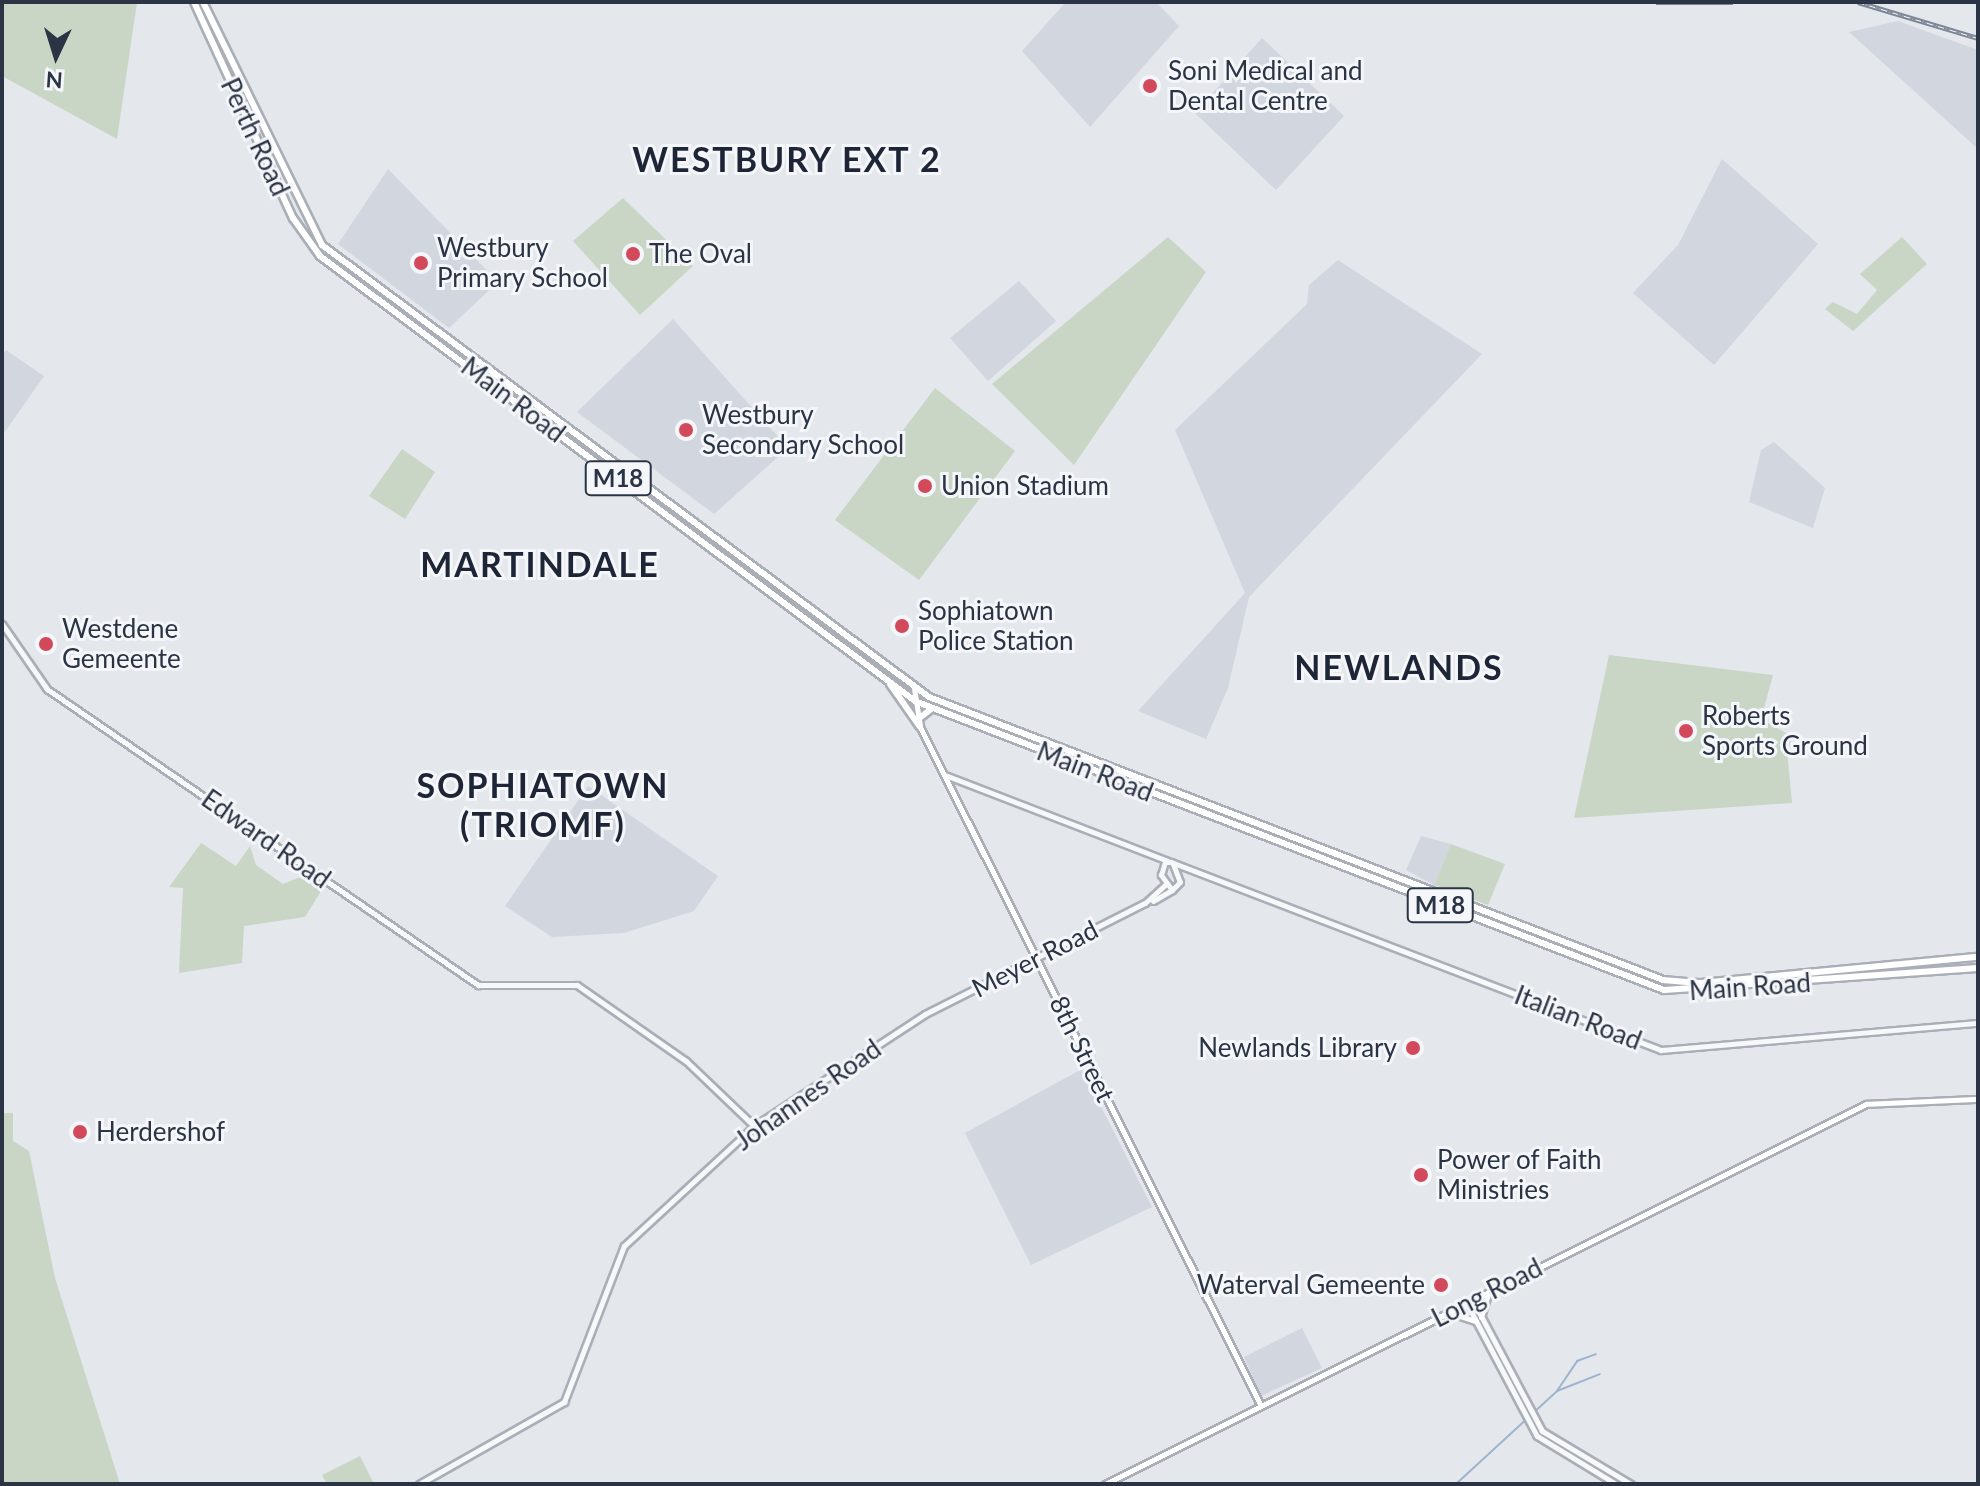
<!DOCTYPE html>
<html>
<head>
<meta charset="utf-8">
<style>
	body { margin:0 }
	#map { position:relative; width:1980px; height:1486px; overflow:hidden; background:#e4e7ec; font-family:Lato,sans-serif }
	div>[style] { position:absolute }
	.built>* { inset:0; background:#d2d6de }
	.green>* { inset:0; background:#c9d6c5 }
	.stream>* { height:2px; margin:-1px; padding:0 1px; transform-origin:1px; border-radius:1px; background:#9fb4cc }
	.roads { filter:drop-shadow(2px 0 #a9aeb7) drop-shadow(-2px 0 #a9aeb7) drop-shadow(0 2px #a9aeb7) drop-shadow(0 -2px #a9aeb7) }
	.tertiary>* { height:5px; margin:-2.5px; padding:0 2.5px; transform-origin:2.5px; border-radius:2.5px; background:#f7f8fa }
	.secondary>* { height:5px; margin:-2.5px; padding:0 2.5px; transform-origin:2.5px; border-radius:2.5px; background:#fff }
	.primary>* { height:6px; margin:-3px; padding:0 3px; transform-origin:3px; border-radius:3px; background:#fff }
	.rail>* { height:5px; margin-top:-2.5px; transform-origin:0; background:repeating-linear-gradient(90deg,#f4f6f9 0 6px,#7d8696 0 12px); box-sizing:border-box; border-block:2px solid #7d8696 }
	.dots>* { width:22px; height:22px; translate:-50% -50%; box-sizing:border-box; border:4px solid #f4f6f9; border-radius:50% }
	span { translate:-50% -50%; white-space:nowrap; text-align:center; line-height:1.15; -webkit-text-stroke:6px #f4f6f9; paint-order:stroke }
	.shield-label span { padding:2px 6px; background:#f4f6f9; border:2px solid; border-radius:6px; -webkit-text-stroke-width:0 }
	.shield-label { font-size:24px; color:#2b3445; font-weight:700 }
	.poi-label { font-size:26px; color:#2b3445 }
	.left { translate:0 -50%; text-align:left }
	.right { translate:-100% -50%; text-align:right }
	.street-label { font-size:26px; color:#2b3445 }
	.district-label { font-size:34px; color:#1d2536; font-weight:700; letter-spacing:2px }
	.frame { position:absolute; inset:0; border:4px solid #2b3445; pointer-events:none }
	.north { position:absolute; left:16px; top:16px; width:80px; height:80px; -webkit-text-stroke:6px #f4f6f9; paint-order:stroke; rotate:184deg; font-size:22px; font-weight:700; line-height:32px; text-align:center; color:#2b3445 }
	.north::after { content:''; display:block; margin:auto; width:28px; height:36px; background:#2b3445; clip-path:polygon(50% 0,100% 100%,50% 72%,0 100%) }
</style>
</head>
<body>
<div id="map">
	<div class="built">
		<i style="clip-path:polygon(1066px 2px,1156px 2px,1179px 26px,1090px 127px,1022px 51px)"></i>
		<i style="clip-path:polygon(1898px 21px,1978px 50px,1978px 149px,1849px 32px)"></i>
		<i style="clip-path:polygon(1262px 38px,1344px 116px,1276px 190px,1195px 113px)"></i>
		<i style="clip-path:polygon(1722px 159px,1818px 244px,1714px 365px,1633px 293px,1678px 245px)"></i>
		<i style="clip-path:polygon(388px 169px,498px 282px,449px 328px,338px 244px)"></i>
		<i style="clip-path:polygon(1338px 260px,1482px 354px,1249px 597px,1228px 688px,1206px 739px,1138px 711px,1245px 593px,1175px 430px,1307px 304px,1309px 285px)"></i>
		<i style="clip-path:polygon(1019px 281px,1056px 321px,988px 381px,950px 338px)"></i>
		<i style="clip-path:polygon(673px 319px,788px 448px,714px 514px,577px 412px)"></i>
		<i style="clip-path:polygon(6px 350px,44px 376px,2px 436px,2px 356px)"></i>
		<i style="clip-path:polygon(1774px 442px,1825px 488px,1813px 528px,1749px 502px,1761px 450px)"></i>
		<i style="clip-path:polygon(588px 786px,718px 876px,694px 911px,624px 933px,552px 937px,505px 906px)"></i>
		<i style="clip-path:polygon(1421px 836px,1451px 844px,1434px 885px,1406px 870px)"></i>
		<i style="clip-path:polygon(1082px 1069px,1152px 1207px,1031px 1265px,965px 1133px)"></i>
		<i style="clip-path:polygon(1302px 1328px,1322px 1368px,1261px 1396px,1244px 1357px)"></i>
	</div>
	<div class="green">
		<i style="clip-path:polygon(2px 2px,137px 2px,117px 139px,2px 76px)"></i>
		<i style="clip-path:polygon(623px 198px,693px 266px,640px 315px,573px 241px)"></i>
		<i style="clip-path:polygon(1168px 237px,1206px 272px,1074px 465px,992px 384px)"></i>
		<i style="clip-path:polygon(1902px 237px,1927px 264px,1853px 331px,1825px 309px,1833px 302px,1857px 314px,1877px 290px,1860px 274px)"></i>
		<i style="clip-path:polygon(935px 388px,1015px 451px,919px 580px,835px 520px)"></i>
		<i style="clip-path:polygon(402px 449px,435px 472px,405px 519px,369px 496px)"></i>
		<i style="clip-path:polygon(1609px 655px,1773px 675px,1761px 719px,1793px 737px,1787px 750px,1792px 803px,1574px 818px)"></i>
		<i style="clip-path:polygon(201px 843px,236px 866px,250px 846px,256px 865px,283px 884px,306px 875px,323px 888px,305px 917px,244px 926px,242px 963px,179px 973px,183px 888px,169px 887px)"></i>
		<i style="clip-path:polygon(1451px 844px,1505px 864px,1488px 905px,1434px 885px)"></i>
		<i style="clip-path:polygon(2px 1113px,13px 1113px,13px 1141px,29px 1151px,55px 1278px,120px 1484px,2px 1484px)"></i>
		<i style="clip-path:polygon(360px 1456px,374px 1484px,327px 1484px,322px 1475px)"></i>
	</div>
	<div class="stream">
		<i style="left:1557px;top:1391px;width:36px;rotate:-56deg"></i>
		<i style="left:1577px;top:1361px;width:20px;rotate:-20deg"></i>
		<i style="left:1456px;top:1484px;width:137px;rotate:-42.6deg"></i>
		<i style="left:1557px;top:1391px;width:46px;rotate:-21.6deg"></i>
	</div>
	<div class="roads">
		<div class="tertiary">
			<i style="left:2px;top:624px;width:79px;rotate:55.3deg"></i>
			<i style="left:47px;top:689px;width:523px;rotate:34.48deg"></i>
			<i style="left:478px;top:985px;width:99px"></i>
			<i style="left:577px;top:985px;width:133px;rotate:34.9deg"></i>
			<i style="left:686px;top:1061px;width:94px;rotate:43.7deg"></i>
			<i style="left:945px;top:775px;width:239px;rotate:21.1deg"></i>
			<i style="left:1173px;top:864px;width:19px;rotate:69deg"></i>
			<i style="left:1180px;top:882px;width:11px;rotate:135deg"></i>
			<i style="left:1172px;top:890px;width:19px;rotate:-126deg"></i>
			<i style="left:1161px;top:875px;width:14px;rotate:-73deg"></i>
			<i style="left:1165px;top:862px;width:6px"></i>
			<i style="left:1171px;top:862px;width:525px;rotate:20.99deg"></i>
			<i style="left:1661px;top:1050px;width:318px;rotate:-4.9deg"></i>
			<i style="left:1153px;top:901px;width:22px;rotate:-30deg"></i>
			<i style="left:1473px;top:1301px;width:147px;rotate:62deg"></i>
			<i style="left:1542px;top:1431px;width:104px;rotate:30.8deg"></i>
			<i style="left:1467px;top:1304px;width:149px;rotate:62.1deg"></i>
			<i style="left:1537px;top:1436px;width:92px;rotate:31.3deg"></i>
			<i style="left:419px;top:1484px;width:167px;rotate:-29.5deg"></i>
			<i style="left:564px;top:1402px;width:167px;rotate:-69deg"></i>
			<i style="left:624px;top:1246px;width:177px;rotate:-42.7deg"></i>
			<i style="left:754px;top:1126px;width:204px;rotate:-33.2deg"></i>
			<i style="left:925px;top:1014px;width:246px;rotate:-26.8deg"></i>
			<i style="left:1145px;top:903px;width:27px;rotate:-42deg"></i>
		</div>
		<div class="secondary">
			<i style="left:914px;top:688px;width:39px;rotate:81deg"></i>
			<i style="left:920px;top:727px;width:760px;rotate:63.33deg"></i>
			<i style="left:1451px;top:1313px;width:26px;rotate:18deg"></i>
			<i style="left:1481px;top:1317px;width:24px;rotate:-73deg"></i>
			<i style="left:1105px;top:1484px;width:851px;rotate:-26.53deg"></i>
			<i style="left:1866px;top:1104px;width:112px;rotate:-2.6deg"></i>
		</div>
		<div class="primary">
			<i style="left:194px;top:2px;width:238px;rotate:65.4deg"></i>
			<i style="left:293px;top:218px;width:47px;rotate:54.6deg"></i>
			<i style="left:320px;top:256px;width:743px;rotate:36.79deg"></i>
			<i style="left:915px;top:701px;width:803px;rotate:21.1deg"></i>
			<i style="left:1664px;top:990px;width:315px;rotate:-4deg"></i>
			<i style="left:203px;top:2px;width:271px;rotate:63.9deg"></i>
			<i style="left:322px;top:245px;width:757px;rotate:36.67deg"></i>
			<i style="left:929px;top:697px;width:787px;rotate:21.08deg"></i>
			<i style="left:1663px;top:980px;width:38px;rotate:5deg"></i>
			<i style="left:1701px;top:983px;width:278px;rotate:-5.4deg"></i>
			<i style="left:890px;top:684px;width:52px;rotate:55.1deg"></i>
			<i style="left:917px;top:720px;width:18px;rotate:-38deg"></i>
		</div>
	</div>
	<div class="rail">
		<i style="left:1656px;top:2px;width:77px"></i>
		<i style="left:1858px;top:2px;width:125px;rotate:16.7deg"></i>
	</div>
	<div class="dots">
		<i style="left:1150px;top:86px;background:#d1495b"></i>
		<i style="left:633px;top:254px;background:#d1495b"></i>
		<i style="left:421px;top:263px;background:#d1495b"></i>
		<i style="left:686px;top:430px;background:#d1495b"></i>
		<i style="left:925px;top:486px;background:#d1495b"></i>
		<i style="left:902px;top:626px;background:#d1495b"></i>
		<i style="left:46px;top:644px;background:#d1495b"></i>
		<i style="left:1686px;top:731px;background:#d1495b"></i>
		<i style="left:1413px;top:1048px;background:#d1495b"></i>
		<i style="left:80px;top:1132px;background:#d1495b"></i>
		<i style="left:1421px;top:1175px;background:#d1495b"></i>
		<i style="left:1441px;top:1285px;background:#d1495b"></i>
	</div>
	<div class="shield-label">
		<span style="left:618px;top:478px">M18</span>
		<span style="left:1440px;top:905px">M18</span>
	</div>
	<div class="poi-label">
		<span class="left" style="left:1168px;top:86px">Soni Medical and<br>Dental Centre</span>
		<span class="left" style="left:437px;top:263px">Westbury<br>Primary School</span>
		<span class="left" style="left:649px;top:254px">The Oval</span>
		<span class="left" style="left:702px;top:430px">Westbury<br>Secondary School</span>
		<span class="left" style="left:941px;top:486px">Union Stadium</span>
		<span class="left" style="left:918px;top:626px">Sophiatown<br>Police Station</span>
		<span class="left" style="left:62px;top:644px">Westdene<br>Gemeente</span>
		<span class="left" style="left:1702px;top:731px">Roberts<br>Sports Ground</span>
		<span class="right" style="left:1397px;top:1048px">Newlands Library</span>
		<span class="left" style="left:96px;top:1132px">Herdershof</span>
		<span class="left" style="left:1437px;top:1175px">Power of Faith<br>Ministries</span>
		<span class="right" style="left:1425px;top:1285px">Waterval Gemeente</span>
	</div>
	<div class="street-label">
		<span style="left:255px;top:137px;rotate:65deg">Perth Road</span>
		<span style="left:513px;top:400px;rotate:37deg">Main Road</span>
		<span style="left:1095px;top:772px;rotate:21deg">Main Road</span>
		<span style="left:266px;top:839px;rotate:35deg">Edward Road</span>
		<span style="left:1035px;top:959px;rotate:-27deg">Meyer Road</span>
		<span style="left:1750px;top:987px;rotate:-4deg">Main Road</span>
		<span style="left:1578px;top:1018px;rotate:21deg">Italian Road</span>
		<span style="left:1082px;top:1049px;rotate:64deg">8th Street</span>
		<span style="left:808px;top:1095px;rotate:-35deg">Johannes Road</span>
		<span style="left:1487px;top:1293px;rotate:-27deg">Long Road</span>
	</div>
	<div class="district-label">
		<span style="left:787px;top:159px">WESTBURY EXT 2</span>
		<span style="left:540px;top:564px">MARTINDALE</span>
		<span style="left:1399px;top:667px">NEWLANDS</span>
		<span style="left:543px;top:804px">SOPHIATOWN<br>(TRIOMF)</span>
	</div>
	<div class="frame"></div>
	<div class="north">N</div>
</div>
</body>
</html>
